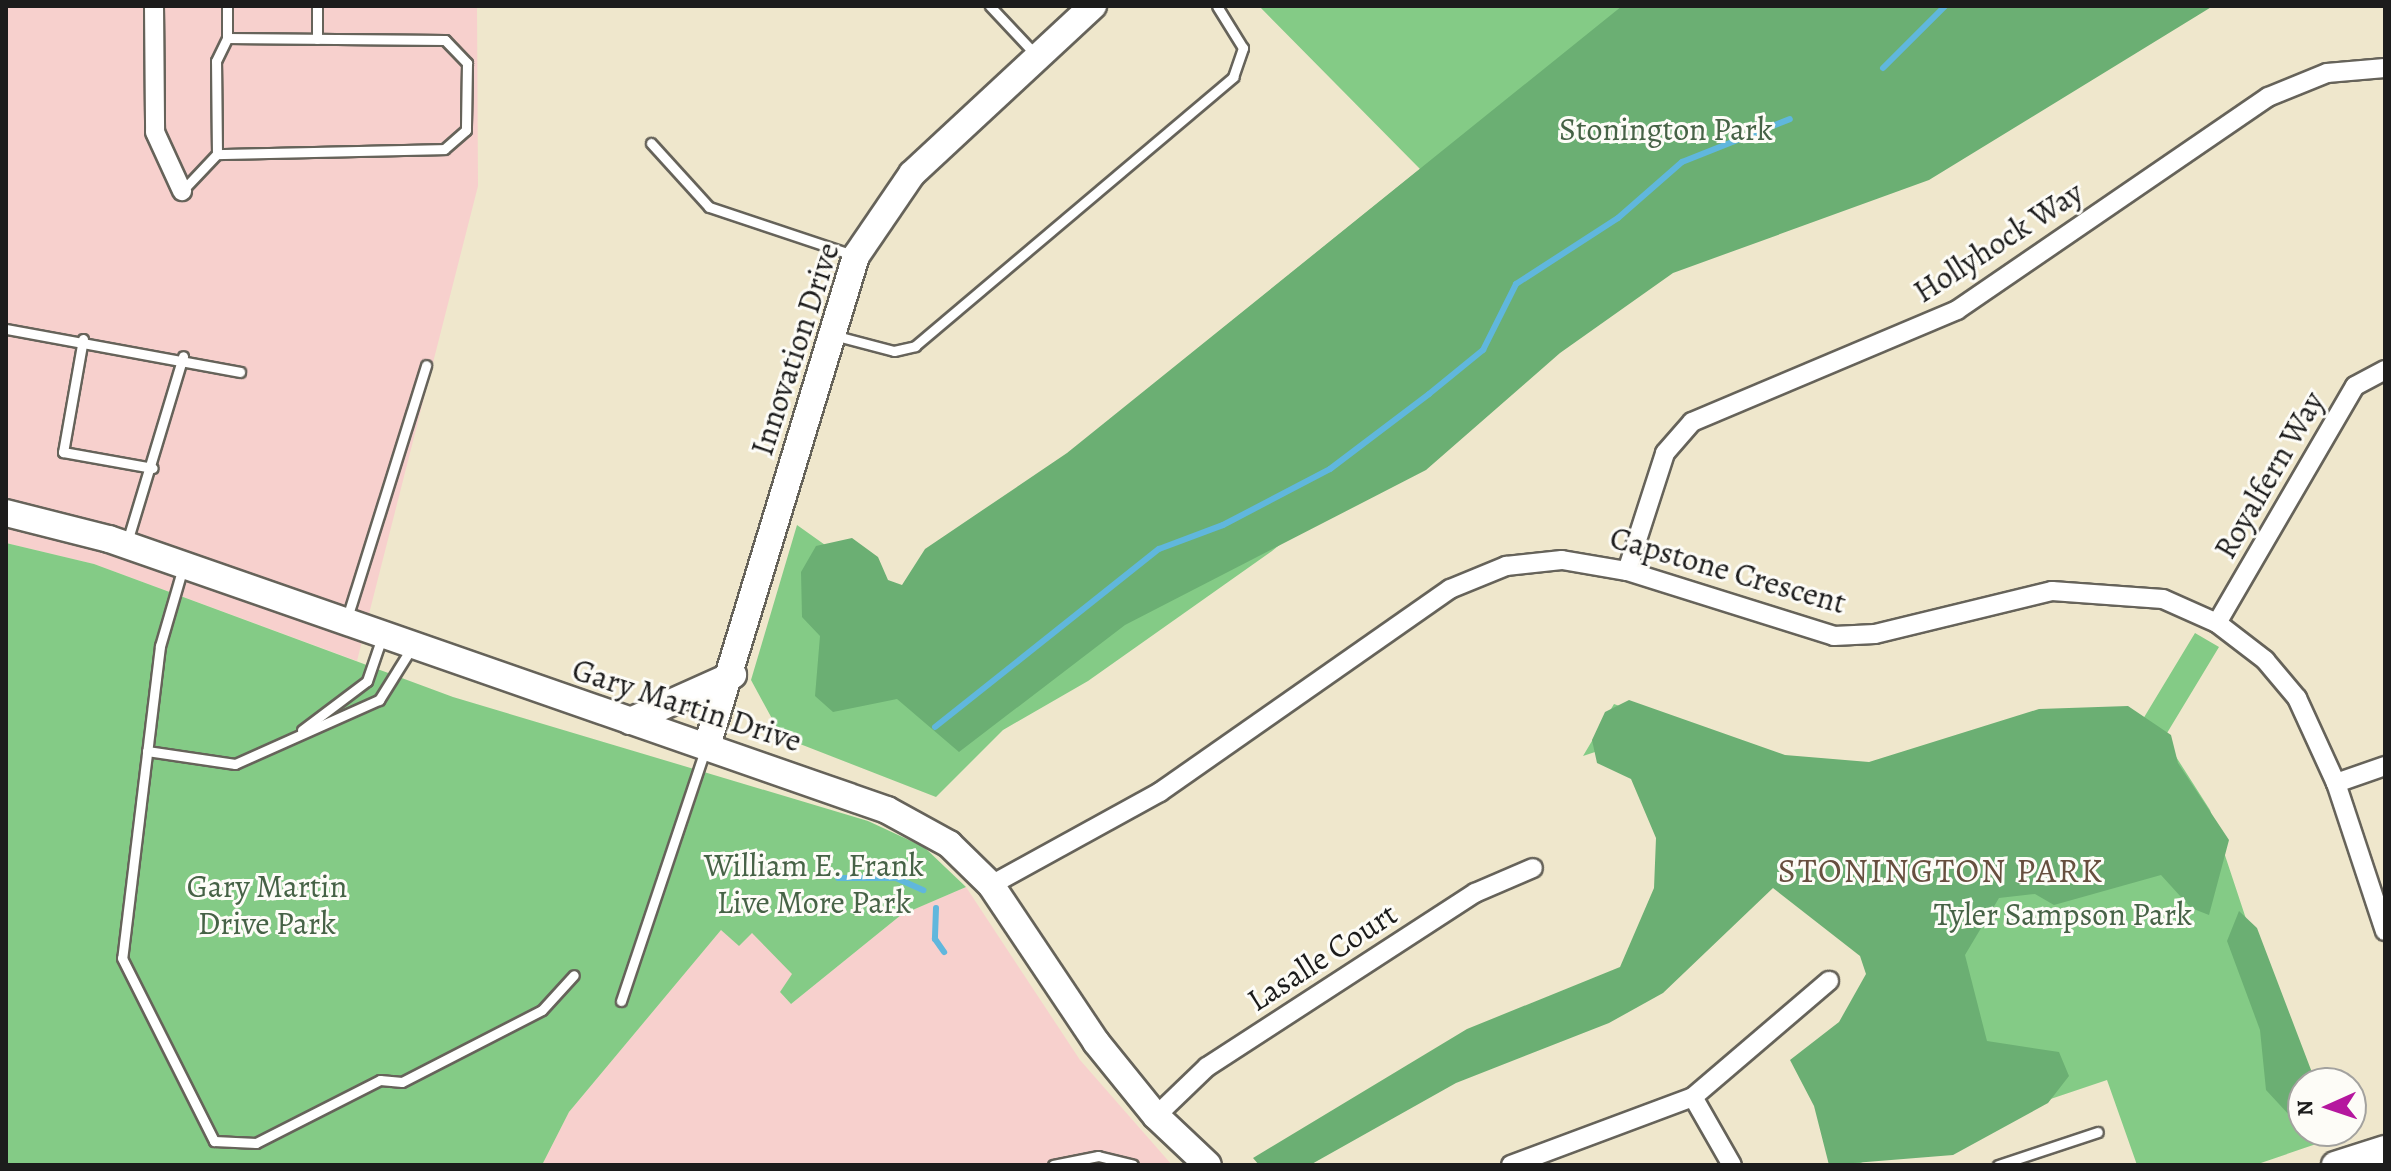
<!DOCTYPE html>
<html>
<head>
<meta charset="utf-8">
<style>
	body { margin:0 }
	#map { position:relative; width:2391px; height:1171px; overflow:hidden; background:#efe7cc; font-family:Alegreya,serif }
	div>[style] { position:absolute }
	.built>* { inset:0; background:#f7d0cd }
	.green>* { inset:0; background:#84cb86 }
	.forest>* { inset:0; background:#6baf73 }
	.stream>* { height:6px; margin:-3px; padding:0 3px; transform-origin:3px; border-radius:3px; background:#60b7dd }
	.roads { filter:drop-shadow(2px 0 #66635a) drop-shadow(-2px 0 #66635a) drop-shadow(0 2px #66635a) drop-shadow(0 -2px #66635a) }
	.lane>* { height:9px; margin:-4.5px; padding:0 4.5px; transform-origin:4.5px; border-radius:4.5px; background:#fff }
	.street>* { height:18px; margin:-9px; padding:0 9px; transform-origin:9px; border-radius:9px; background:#fff }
	.secondary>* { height:26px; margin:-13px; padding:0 13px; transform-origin:13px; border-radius:13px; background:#fff }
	span { translate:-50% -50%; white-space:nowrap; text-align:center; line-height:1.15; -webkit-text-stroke:6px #fdfcf7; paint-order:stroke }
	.park-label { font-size:32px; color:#466246 }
	.street-label { font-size:32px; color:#1c1c1c }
	.neighbourhood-label { font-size:34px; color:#674f3f; letter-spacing:2px }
	.frame { position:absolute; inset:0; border:8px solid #1c1c1c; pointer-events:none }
	.north { position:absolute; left:2287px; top:1067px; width:80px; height:80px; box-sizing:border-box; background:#fdfcf7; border:2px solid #a3a29f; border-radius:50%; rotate:267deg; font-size:22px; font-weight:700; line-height:32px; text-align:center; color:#1c1c1c }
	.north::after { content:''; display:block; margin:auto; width:28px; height:36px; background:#b5179e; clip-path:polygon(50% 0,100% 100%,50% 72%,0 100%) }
</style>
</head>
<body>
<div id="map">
	<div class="built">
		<i style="clip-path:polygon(6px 6px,477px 6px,478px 186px,357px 661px,94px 564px,6px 543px)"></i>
		<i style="clip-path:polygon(966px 887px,1080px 1060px,1172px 1165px,542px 1165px,569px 1112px,721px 930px,752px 932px,793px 974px,780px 992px,791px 1004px,901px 915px)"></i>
	</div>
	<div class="green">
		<i style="clip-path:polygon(1259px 6px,1840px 6px,1591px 292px,1272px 551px,1088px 681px,1003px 730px,936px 797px,782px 737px,751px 680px,797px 525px,894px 594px,1420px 169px)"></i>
		<i style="clip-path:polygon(6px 543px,94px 564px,453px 697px,868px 821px,924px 847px,966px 887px,901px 915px,791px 1004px,780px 992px,792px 974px,752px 933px,739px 946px,721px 930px,569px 1112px,542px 1165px,6px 1165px)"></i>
		<i style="clip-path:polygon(2195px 633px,2219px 647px,2164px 738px,2210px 810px,2303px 1091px,2303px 1131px,2318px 1131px,2322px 1142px,2255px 1165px,2137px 1165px,2107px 1080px,1854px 1165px,1891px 925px,1616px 745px,1583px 756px,1614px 704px,1834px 784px,2140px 724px)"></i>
	</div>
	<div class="forest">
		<i style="clip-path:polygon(1622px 6px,2213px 6px,1929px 180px,1673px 273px,1560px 353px,1426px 470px,1125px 625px,959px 752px,897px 699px,833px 712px,815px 696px,820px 636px,802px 617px,801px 572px,816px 546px,852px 538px,878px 557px,888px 580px,902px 585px,925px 549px,1067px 453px)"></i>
		<i style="clip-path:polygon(1629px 700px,1785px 755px,1869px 762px,2039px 709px,2128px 706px,2171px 735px,2178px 763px,2229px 840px,2209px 915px,2191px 908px,2161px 875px,2054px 905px,2035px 894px,1999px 898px,1965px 955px,1987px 1041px,2059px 1052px,2069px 1076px,2048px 1103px,1953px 1155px,1829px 1165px,1814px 1106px,1790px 1060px,1839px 1022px,1866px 974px,1860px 956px,1773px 888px,1663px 993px,1609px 1023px,1456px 1083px,1310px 1165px,1259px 1165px,1253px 1158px,1467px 1029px,1620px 967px,1654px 888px,1656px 838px,1631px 779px,1597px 763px,1592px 740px,1605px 712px)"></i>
		<i style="clip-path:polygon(2239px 911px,2257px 928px,2316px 1083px,2303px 1083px,2303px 1130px,2266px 1090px,2260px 1030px,2227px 941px)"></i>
	</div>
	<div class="stream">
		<i style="left:1883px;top:68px;width:88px;rotate:-45deg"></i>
		<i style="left:935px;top:727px;width:286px;rotate:-38.5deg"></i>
		<i style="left:1159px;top:549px;width:68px;rotate:-20.6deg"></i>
		<i style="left:1223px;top:525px;width:121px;rotate:-27.6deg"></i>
		<i style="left:1330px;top:469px;width:124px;rotate:-37.1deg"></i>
		<i style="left:1429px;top:394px;width:70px;rotate:-39.2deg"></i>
		<i style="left:1483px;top:350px;width:74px;rotate:-63.4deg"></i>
		<i style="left:1516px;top:284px;width:121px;rotate:-32.9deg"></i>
		<i style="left:1618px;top:218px;width:85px;rotate:-41.2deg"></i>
		<i style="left:1682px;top:162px;width:116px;rotate:-21.7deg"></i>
		<i style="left:838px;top:878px;width:58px"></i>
		<i style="left:896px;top:878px;width:30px;rotate:24deg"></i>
		<i style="left:936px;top:908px;width:31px;rotate:92deg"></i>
		<i style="left:935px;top:939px;width:16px;rotate:55deg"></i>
	</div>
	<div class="roads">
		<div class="lane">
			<i style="left:227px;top:6px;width:32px;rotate:90deg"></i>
			<i style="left:317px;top:6px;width:33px;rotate:90deg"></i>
			<i style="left:990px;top:6px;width:66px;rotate:46.8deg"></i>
			<i style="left:651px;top:143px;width:86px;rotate:47.8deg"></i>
			<i style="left:709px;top:207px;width:152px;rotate:18.4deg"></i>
			<i style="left:182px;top:191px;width:51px;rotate:-46.6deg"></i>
			<i style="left:217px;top:154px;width:93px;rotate:-90.6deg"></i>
			<i style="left:216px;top:61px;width:25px;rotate:-64deg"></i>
			<i style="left:227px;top:38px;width:218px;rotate:0.5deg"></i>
			<i style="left:445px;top:40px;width:32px;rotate:46deg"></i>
			<i style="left:467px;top:63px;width:67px;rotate:90.9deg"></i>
			<i style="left:466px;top:130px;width:29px;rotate:139deg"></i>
			<i style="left:444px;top:149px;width:227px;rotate:178.7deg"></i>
			<i style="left:6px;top:329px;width:238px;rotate:10.4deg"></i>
			<i style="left:833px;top:335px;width:63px;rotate:14.7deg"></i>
			<i style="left:894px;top:351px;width:22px;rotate:-13deg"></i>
			<i style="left:915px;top:346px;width:417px;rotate:-40.2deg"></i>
			<i style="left:1233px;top:77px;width:31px;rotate:-71deg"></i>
			<i style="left:1243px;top:48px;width:49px;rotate:-121.8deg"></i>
			<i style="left:83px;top:339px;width:115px;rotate:100deg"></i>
			<i style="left:63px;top:452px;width:91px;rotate:10.1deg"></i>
			<i style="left:127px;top:542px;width:194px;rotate:-73.2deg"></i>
			<i style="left:183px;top:567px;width:82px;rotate:106.2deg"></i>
			<i style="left:160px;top:646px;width:314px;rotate:96.9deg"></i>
			<i style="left:122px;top:958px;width:205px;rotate:63.3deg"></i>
			<i style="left:214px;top:1141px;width:42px;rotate:2.7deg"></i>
			<i style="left:256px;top:1143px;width:139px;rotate:-26.9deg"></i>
			<i style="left:380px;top:1080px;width:22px;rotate:5deg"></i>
			<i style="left:402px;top:1082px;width:157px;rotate:-27.2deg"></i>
			<i style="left:542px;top:1010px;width:47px;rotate:-47.6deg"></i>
			<i style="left:346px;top:621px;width:268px;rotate:-72.6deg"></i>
			<i style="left:302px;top:730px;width:81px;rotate:-37deg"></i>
			<i style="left:367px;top:681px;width:46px;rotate:-71.2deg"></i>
			<i style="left:147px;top:751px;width:89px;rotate:8.4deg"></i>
			<i style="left:235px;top:764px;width:158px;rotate:-24deg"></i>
			<i style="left:379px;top:700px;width:62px;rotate:-58.1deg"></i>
			<i style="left:621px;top:1001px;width:265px;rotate:-71.5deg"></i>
			<i style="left:1053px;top:1165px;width:46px;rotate:-11.3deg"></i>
			<i style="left:1098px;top:1156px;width:36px;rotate:14deg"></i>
			<i style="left:1998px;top:1165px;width:105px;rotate:-18.3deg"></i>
		</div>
		<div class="street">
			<i style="left:154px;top:6px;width:126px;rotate:89.5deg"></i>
			<i style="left:155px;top:132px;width:65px;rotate:65.4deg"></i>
			<i style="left:1627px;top:571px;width:124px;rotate:-72.1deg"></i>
			<i style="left:1665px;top:453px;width:41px;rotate:-48.9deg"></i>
			<i style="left:1692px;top:422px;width:288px;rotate:-22.9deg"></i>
			<i style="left:1957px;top:310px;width:377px;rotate:-34.4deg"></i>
			<i style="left:2268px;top:97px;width:64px;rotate:-22.1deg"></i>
			<i style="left:2327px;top:73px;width:58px;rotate:-4.9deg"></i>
			<i style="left:2217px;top:623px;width:274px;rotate:-59.8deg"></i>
			<i style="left:2355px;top:386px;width:34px;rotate:-28deg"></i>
			<i style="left:2336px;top:783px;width:52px;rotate:-19.1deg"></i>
			<i style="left:991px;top:885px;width:193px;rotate:-28.8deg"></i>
			<i style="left:1160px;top:792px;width:354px;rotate:-35deg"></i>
			<i style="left:1450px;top:589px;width:61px;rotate:-22.3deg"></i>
			<i style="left:1506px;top:566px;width:56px;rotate:-6.1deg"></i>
			<i style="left:1562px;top:560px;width:66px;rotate:9.6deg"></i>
			<i style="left:1627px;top:571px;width:217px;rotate:17.4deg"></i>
			<i style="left:1834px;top:636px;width:41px;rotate:-2.8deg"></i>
			<i style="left:1875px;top:634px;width:182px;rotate:-13.7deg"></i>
			<i style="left:2052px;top:591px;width:111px;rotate:4.1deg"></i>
			<i style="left:2163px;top:599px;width:59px;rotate:24deg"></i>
			<i style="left:2217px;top:623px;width:61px;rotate:37.6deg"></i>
			<i style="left:2265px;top:660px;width:50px;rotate:49.9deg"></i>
			<i style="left:2297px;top:698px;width:94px;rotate:65.4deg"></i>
			<i style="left:2336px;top:783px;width:156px;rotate:71.7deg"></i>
			<i style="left:1693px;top:1097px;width:78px;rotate:60.2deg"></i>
			<i style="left:1156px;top:1116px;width:71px;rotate:-43.9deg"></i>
			<i style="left:1207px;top:1067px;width:320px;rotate:-33deg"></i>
			<i style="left:1475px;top:893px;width:63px;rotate:-23.3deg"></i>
			<i style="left:1511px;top:1165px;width:194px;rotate:-20.5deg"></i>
			<i style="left:1693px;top:1097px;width:179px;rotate:-40.5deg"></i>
		</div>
		<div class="secondary">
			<i style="left:6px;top:513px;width:106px;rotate:14.2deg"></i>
			<i style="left:109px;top:539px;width:824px;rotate:19.2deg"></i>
			<i style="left:887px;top:810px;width:71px;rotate:28.7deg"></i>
			<i style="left:949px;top:844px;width:59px;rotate:44.3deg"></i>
			<i style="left:991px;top:885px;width:189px;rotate:56.2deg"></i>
			<i style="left:1096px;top:1042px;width:95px;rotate:51deg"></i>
			<i style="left:1156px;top:1116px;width:71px;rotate:43.3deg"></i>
			<i style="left:630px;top:721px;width:113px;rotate:-24.1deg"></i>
			<i style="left:707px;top:746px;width:512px;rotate:-73.09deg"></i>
			<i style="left:856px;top:256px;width:99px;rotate:-55.7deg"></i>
			<i style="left:912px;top:174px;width:247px;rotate:-42.9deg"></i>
			<i style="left:2335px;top:1165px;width:52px;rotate:-17.7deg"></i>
		</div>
	</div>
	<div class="park-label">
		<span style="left:1666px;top:129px">Stonington Park</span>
		<span style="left:814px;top:884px">William E. Frank<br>Live More Park</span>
		<span style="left:267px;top:905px">Gary Martin<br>Drive Park</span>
		<span style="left:2063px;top:914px">Tyler Sampson Park</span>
	</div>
	<div class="street-label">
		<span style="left:1998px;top:242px;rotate:-33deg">Hollyhock Way</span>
		<span style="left:795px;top:349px;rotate:-72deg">Innovation Drive</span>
		<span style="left:2269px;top:475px;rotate:-60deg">Royalfern Way</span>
		<span style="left:1728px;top:570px;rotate:16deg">Capstone Crescent</span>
		<span style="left:687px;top:705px;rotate:18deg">Gary Martin Drive</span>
		<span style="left:1322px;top:957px;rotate:-33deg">Lasalle Court</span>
	</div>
	<div class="neighbourhood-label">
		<span style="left:1941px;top:871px">STONINGTON PARK</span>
	</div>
	<div class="frame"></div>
	<div class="north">N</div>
</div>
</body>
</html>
